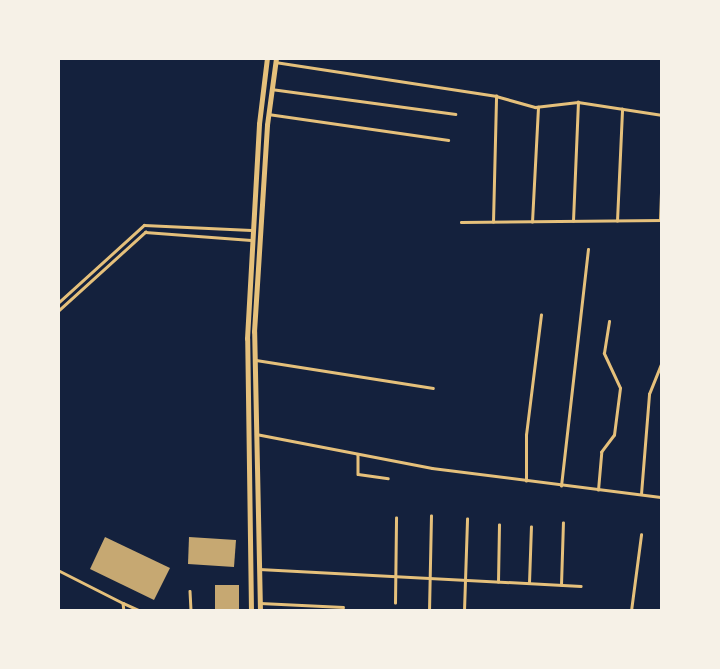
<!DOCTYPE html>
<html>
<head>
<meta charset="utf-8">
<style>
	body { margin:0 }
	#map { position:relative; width:720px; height:669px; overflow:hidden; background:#14213d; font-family:Overpass,sans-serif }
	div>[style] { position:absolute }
	.building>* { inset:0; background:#c6a872 }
	.minor>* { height:2.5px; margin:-1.25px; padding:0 1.25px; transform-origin:1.25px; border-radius:1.25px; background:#e5c07b }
	.primary>* { height:4.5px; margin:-2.25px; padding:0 2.25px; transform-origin:2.25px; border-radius:2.25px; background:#e5c07b }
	span { translate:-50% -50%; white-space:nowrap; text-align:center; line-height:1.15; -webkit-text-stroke:7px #f6f1e7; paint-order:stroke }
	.frame { position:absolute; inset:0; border:60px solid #f6f1e7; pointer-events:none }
</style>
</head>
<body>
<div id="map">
	<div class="building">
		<i style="clip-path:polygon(105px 537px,170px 568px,154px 600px,90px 569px)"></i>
		<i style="clip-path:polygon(189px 537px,236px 540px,234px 567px,188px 564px)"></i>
		<i style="clip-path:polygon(215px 585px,239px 585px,239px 611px,215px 611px)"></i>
	</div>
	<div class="minor">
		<i style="left:275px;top:62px;width:224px;rotate:8.7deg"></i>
		<i style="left:496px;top:96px;width:41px;rotate:15.8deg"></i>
		<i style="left:535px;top:107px;width:43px;rotate:-6.6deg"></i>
		<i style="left:578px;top:102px;width:85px;rotate:8.8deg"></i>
		<i style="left:271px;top:89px;width:186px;rotate:7.7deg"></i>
		<i style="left:268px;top:114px;width:182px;rotate:8.2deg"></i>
		<i style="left:660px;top:220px;width:55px;rotate:-87.9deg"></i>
		<i style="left:573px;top:221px;width:119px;rotate:-87.6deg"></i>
		<i style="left:617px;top:221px;width:112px;rotate:-87.4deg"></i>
		<i style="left:461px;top:222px;width:201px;rotate:-0.6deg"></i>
		<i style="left:493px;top:222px;width:126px;rotate:-88.6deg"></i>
		<i style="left:532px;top:222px;width:115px;rotate:-87deg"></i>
		<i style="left:58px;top:303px;width:116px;rotate:-42.2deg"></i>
		<i style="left:144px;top:225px;width:107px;rotate:2.7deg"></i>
		<i style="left:58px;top:311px;width:118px;rotate:-42.2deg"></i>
		<i style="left:145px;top:232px;width:106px;rotate:4.3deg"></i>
		<i style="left:256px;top:360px;width:179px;rotate:9deg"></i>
		<i style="left:256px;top:434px;width:179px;rotate:10.9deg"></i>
		<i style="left:432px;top:468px;width:232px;rotate:7.2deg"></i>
		<i style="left:358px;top:455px;width:19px;rotate:90deg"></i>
		<i style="left:358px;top:474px;width:30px;rotate:8deg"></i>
		<i style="left:526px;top:481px;width:46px;rotate:-90deg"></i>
		<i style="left:526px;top:435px;width:121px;rotate:-82.9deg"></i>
		<i style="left:561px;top:486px;width:238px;rotate:-83.5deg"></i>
		<i style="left:598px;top:490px;width:38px;rotate:-85deg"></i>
		<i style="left:601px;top:452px;width:21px;rotate:-53deg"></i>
		<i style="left:614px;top:435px;width:47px;rotate:-82.7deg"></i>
		<i style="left:620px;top:388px;width:38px;rotate:-115deg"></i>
		<i style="left:604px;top:353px;width:32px;rotate:-81deg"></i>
		<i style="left:641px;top:494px;width:100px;rotate:-85.4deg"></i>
		<i style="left:649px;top:394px;width:35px;rotate:-68deg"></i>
		<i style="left:259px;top:569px;width:322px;rotate:3deg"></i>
		<i style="left:58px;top:570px;width:73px;rotate:26.9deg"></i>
		<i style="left:123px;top:603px;width:8px;rotate:83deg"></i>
		<i style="left:498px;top:582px;width:57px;rotate:-89deg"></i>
		<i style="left:529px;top:583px;width:56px;rotate:-88deg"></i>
		<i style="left:561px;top:585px;width:62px;rotate:-88.2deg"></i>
		<i style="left:190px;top:591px;width:20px;rotate:87deg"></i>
		<i style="left:123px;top:603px;width:20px;rotate:24deg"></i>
		<i style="left:260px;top:603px;width:83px;rotate:2.8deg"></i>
		<i style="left:395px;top:603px;width:85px;rotate:-89.3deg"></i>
		<i style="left:429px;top:611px;width:95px;rotate:-88.8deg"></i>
		<i style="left:464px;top:611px;width:92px;rotate:-88.1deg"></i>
		<i style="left:631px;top:611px;width:77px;rotate:-82.5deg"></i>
	</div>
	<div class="primary">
		<i style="left:251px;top:611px;width:272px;rotate:-90.8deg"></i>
		<i style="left:247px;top:339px;width:215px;rotate:-86.8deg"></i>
		<i style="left:259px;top:124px;width:66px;rotate:-83.1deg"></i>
		<i style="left:260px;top:611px;width:279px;rotate:-91.2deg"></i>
		<i style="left:254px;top:332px;width:207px;rotate:-86.4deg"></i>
		<i style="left:267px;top:125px;width:68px;rotate:-82.3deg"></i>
	</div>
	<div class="frame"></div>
</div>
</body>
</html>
